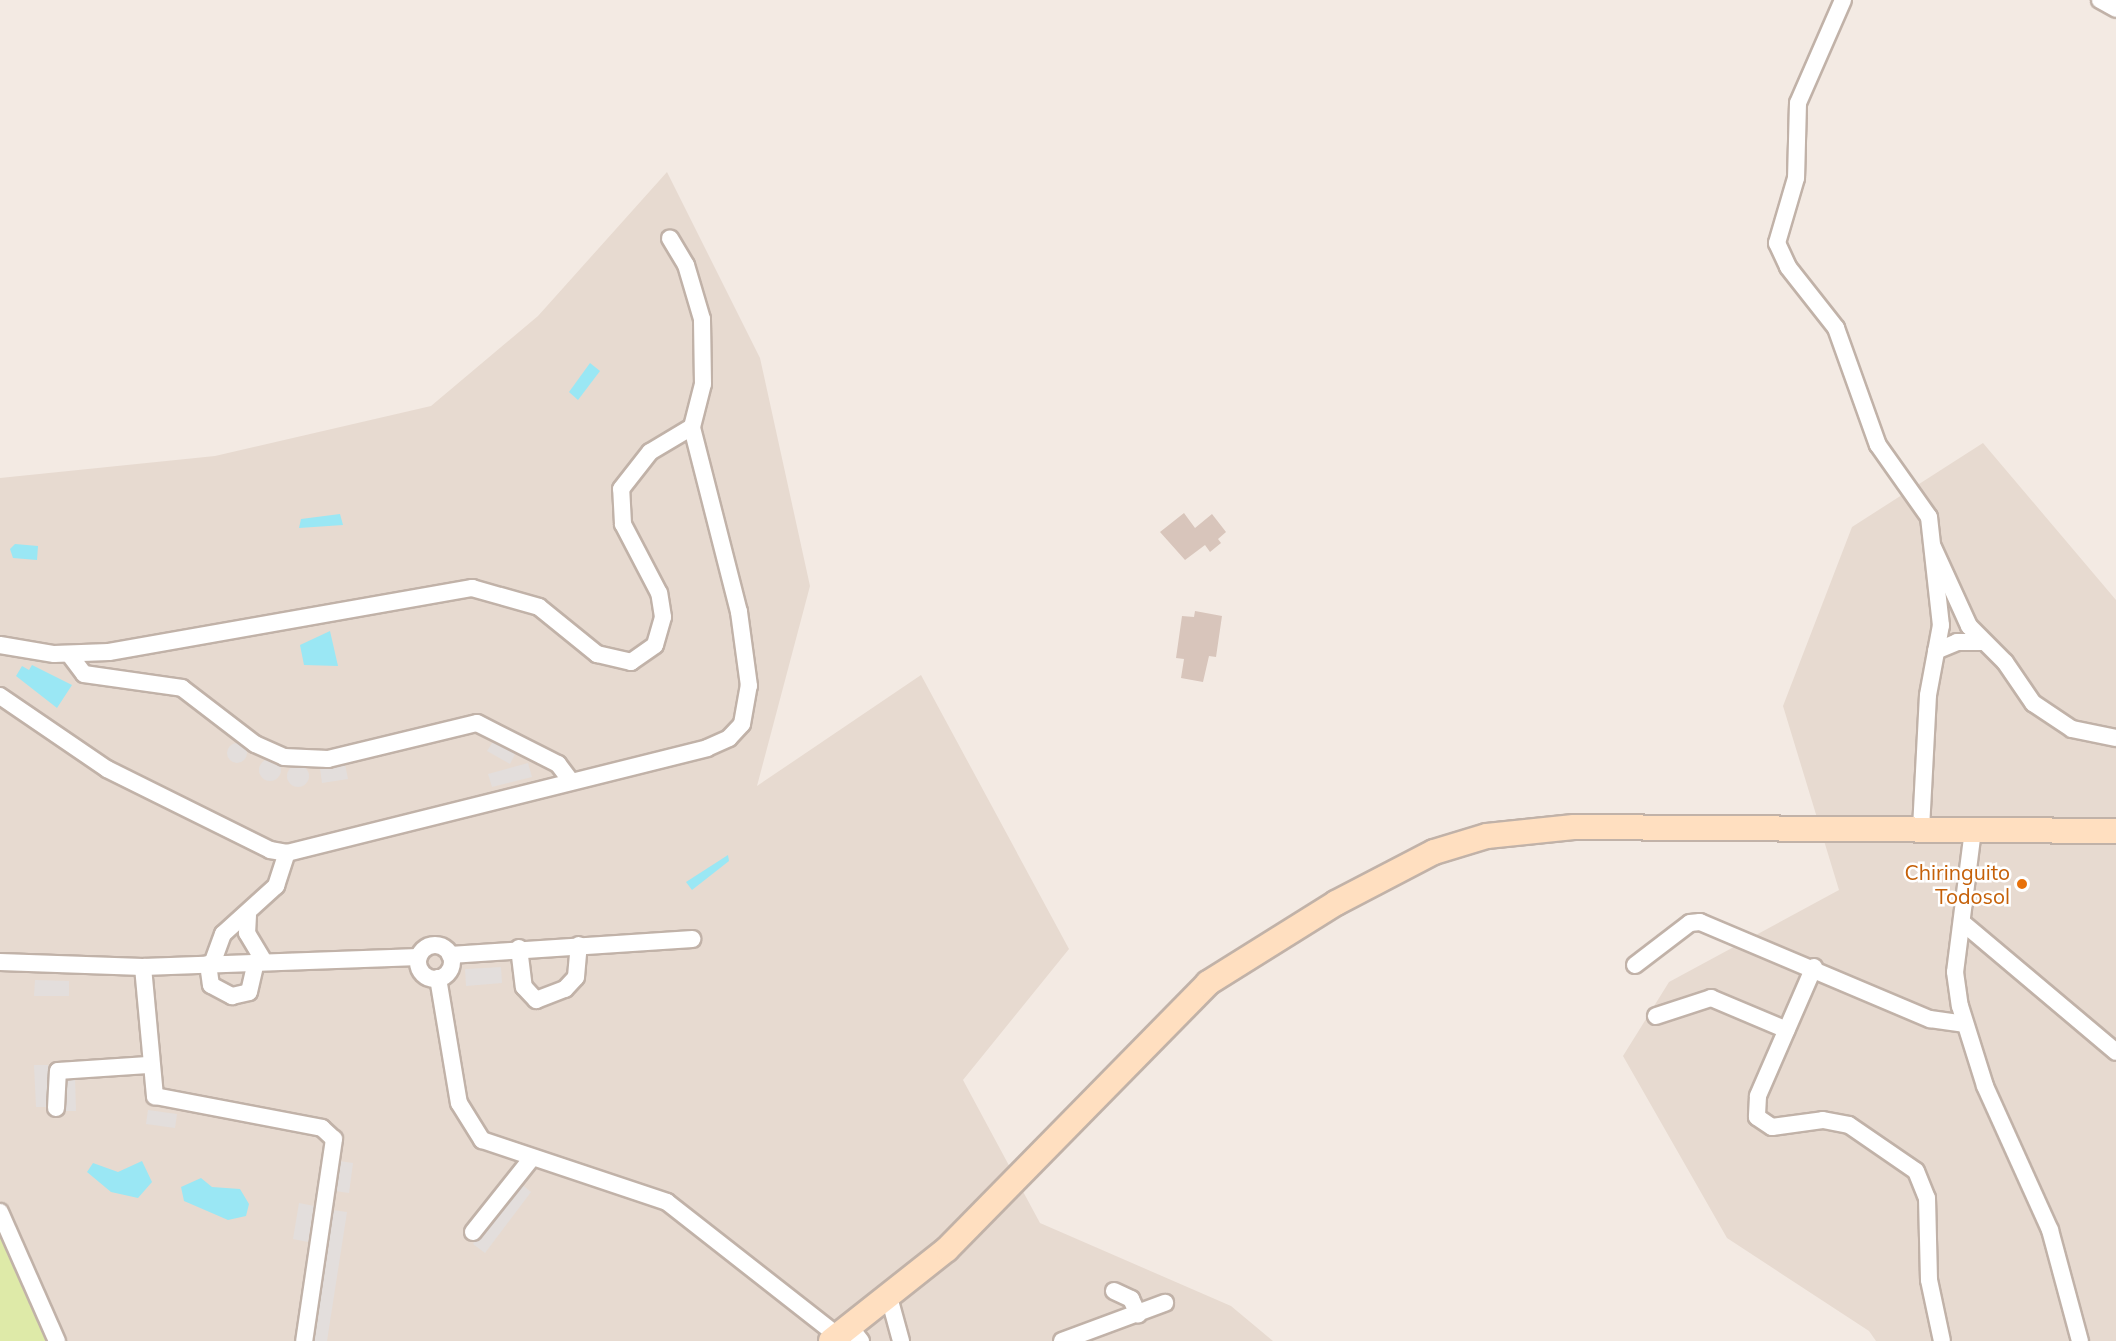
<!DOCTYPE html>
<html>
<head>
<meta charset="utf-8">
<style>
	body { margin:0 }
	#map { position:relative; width:2116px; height:1341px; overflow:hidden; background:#f3eae3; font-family:Mulish,sans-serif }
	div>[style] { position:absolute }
	.residential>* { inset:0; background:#e7dad0 }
	.green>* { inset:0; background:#deeaa8 }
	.parking>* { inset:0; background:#e3dedc }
	.round { border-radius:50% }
	.water>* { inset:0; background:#9ae7f4 }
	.building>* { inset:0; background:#d8c5bb }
	.roads { filter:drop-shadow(2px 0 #c1b2a8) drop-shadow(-2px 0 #c1b2a8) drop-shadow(0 2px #c1b2a8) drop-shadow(0 -2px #c1b2a8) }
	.minor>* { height:16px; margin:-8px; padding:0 8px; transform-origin:8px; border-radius:8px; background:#fff }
	.minor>.ring { margin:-8px; padding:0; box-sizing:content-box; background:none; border:16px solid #fff; border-radius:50% }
	.secondary>* { height:24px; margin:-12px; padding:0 12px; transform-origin:12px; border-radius:12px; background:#ffdfc0 }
	.dots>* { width:16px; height:16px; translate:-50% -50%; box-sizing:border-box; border:3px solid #fff; border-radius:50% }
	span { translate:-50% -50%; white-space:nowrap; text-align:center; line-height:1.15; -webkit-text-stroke:5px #fff; paint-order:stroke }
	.food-label { font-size:21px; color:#c56008 }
	.right { translate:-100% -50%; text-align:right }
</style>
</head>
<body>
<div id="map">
	<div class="residential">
		<i style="clip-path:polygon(667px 172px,760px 358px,810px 586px,757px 786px,921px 675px,1069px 949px,963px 1080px,1040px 1223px,1231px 1306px,1273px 1341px,0 1341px,0 478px,215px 456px,431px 406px,538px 316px)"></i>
		<i style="clip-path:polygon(1983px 443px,2116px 600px,2116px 1341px,1876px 1341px,1869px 1331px,1727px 1238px,1623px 1056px,1669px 982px,1839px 890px,1783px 706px,1852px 527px)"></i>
	</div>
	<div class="green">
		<i style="clip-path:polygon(0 1234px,49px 1341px,0 1341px)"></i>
	</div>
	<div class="parking">
		<i style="clip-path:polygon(494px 740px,516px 752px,510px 764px,487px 751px)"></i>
		<i class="round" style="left:227px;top:743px;width:20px;height:20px"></i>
		<i class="round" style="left:259px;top:759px;width:22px;height:22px"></i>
		<i style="clip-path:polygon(528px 763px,532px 777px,492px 787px,488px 774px)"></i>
		<i style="clip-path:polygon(345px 764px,348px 779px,322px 783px,320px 768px)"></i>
		<i class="round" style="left:287px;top:765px;width:22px;height:22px"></i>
		<i style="clip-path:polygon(501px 967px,502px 983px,466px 986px,465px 969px)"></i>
		<i style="clip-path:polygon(35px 980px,69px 981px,69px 996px,34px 996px)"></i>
		<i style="clip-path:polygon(34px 1065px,48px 1065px,50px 1107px,36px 1107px)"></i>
		<i style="clip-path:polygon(60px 1077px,75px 1077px,76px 1111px,62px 1111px)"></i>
		<i style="clip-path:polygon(148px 1110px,177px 1114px,175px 1128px,146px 1124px)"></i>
		<i style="clip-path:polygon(339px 1161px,353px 1163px,349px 1193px,335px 1191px)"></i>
		<i style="clip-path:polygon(520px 1183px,531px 1192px,485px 1253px,473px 1244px)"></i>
		<i style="clip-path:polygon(299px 1203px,314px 1206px,308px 1242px,293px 1239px)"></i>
		<i style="clip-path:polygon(332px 1210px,347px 1212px,327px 1341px,312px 1341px)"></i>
	</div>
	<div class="water">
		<i style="clip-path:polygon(590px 363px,600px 371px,578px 400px,569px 392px)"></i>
		<i style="clip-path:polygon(340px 514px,343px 525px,299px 528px,301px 519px)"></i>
		<i style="clip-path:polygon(15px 544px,38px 546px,37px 560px,13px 558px,10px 549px)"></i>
		<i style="clip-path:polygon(330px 631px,338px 666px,304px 665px,300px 645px)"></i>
		<i style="clip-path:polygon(32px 665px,72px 685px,57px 708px,16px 676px,22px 666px,29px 670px)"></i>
		<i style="clip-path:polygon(728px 855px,729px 861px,692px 890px,686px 882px)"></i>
		<i style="clip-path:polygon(142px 1161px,152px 1182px,138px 1198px,111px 1192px,87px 1172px,93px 1163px,118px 1172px)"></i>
		<i style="clip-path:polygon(201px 1178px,212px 1187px,240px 1189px,249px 1204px,246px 1216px,228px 1220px,184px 1201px,181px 1187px)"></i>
	</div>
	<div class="building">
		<i style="clip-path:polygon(1184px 513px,1195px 528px,1212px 514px,1226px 532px,1218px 539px,1221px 543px,1210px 552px,1205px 545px,1185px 560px,1160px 532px)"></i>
		<i style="clip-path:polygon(1195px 611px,1222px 616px,1216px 657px,1209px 656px,1203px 682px,1181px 678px,1184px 659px,1176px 658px,1182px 616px,1194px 617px)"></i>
	</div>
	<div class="roads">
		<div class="minor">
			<i style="left:1843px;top:0;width:112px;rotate:113.6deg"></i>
			<i style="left:1798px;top:103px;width:75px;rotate:91.5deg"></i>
			<i style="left:1796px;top:178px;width:68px;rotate:106.3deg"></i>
			<i style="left:1777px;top:243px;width:26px;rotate:65deg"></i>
			<i style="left:1788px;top:267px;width:78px;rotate:51.8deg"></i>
			<i style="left:1836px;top:328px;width:124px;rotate:70.3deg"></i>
			<i style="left:1878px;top:445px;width:88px;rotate:54.7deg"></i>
			<i style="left:1929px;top:517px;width:109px;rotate:83.7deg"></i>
			<i style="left:1941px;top:625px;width:71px;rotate:100.5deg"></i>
			<i style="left:1928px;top:695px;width:134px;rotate:93deg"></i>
			<i style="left:2100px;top:0;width:18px;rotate:29deg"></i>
			<i style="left:1933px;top:547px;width:87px;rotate:65.5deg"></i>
			<i style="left:1969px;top:626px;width:51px;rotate:45deg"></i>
			<i style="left:2005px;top:662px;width:50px;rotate:55.7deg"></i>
			<i style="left:2033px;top:703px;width:47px;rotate:33.7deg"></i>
			<i style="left:2072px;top:729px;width:45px;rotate:11.6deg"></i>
			<i style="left:0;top:645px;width:55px;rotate:9.5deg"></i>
			<i style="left:54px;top:654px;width:55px;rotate:-2.1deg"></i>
			<i style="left:109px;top:652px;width:369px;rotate:-10deg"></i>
			<i style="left:472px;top:588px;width:70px;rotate:15.8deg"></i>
			<i style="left:539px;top:607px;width:75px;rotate:39deg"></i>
			<i style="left:597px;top:654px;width:35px;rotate:13deg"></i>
			<i style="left:631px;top:662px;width:29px;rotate:-35deg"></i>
			<i style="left:655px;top:645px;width:29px;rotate:-74deg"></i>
			<i style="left:663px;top:617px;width:24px;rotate:-99deg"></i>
			<i style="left:659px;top:593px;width:78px;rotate:-117.6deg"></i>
			<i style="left:623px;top:524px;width:35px;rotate:-93deg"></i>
			<i style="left:621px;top:489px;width:47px;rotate:-51.9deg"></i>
			<i style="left:650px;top:452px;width:49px;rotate:-30.8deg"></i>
			<i style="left:1936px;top:651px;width:23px;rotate:-23deg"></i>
			<i style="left:1957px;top:642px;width:25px"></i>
			<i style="left:69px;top:654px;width:25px;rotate:53deg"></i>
			<i style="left:84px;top:674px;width:99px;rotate:8.1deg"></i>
			<i style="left:182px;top:688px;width:92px;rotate:37.5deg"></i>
			<i style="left:255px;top:744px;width:32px;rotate:24deg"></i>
			<i style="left:284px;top:757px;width:44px;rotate:2.6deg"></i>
			<i style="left:328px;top:759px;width:153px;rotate:-13.6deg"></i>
			<i style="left:477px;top:723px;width:91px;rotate:26.8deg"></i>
			<i style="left:558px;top:764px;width:21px;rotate:53deg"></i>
			<i style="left:0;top:696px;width:130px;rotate:34.3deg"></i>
			<i style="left:107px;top:769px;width:182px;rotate:26.4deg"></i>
			<i style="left:270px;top:850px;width:17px;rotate:10deg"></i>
			<i style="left:1973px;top:830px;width:143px;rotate:97.2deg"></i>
			<i style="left:1955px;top:972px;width:34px;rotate:82deg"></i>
			<i style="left:1960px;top:1006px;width:84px;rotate:72.6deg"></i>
			<i style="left:1985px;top:1086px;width:158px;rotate:65.7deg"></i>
			<i style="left:2050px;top:1230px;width:115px;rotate:74.9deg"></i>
			<i style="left:248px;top:915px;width:18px;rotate:93deg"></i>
			<i style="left:247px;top:933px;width:33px;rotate:59deg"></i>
			<i style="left:1963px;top:923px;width:200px;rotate:40.1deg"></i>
			<i class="ring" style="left:418px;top:945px;width:18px;height:18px"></i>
			<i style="left:519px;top:948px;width:39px;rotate:83deg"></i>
			<i style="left:524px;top:987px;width:18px;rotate:47deg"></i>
			<i style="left:536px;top:1000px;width:31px;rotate:-21deg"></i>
			<i style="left:565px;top:989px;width:16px;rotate:-47deg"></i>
			<i style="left:576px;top:977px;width:32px;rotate:-85deg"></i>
			<i style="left:450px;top:955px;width:243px;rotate:-3.8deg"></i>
			<i style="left:0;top:962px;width:143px;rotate:2deg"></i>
			<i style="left:143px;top:967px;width:276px;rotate:-2.1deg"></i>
			<i style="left:208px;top:964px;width:21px;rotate:82deg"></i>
			<i style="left:211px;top:985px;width:24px;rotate:28deg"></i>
			<i style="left:232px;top:996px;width:17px;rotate:-13deg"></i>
			<i style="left:249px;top:992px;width:32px;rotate:-77deg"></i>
			<i style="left:212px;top:964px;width:32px;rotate:-70deg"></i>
			<i style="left:223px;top:934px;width:72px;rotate:-42.2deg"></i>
			<i style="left:276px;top:886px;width:35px;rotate:-72deg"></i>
			<i style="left:287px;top:853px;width:433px;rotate:-14deg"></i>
			<i style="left:707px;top:748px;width:24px;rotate:-24deg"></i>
			<i style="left:729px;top:738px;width:19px;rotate:-47deg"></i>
			<i style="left:742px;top:724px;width:39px;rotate:-80deg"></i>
			<i style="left:749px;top:686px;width:75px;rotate:-97.7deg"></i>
			<i style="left:739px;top:612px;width:191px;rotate:-104.3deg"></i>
			<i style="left:692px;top:427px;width:44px;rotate:-75.7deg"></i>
			<i style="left:703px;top:384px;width:65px;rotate:-90.9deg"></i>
			<i style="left:702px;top:319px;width:56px;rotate:-106.5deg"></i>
			<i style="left:686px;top:265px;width:31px;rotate:-121deg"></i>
			<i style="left:1635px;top:965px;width:69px;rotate:-37.4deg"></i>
			<i style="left:1690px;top:923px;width:10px;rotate:-6deg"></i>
			<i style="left:1700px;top:922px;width:250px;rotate:22.9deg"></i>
			<i style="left:1930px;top:1019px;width:34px;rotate:8deg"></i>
			<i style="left:143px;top:967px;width:130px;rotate:84.7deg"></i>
			<i style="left:155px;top:1096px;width:170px;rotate:10.8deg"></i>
			<i style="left:322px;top:1128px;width:16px;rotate:43deg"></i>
			<i style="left:334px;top:1139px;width:204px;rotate:98.4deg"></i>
			<i style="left:1814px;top:967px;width:141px;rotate:113.5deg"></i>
			<i style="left:1758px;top:1096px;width:21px;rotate:93deg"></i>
			<i style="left:1757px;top:1117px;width:18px;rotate:34deg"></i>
			<i style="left:1772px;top:1127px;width:51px;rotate:-7.8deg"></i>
			<i style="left:1823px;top:1120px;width:26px;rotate:11deg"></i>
			<i style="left:1849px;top:1125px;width:81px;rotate:34.5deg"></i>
			<i style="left:1916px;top:1171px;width:29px;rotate:68deg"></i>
			<i style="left:1927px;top:1198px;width:82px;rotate:88.6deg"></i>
			<i style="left:1929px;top:1280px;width:62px;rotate:78deg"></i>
			<i style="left:438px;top:978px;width:127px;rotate:80.5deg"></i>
			<i style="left:459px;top:1103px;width:44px;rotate:58.1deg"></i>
			<i style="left:482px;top:1140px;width:195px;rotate:18.5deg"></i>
			<i style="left:667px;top:1202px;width:217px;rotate:38.1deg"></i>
			<i style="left:1656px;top:1016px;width:58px;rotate:-18.1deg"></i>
			<i style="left:1711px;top:998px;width:82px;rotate:22.8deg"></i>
			<i style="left:56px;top:1108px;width:37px;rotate:-87deg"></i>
			<i style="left:58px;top:1071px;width:90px;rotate:-3.8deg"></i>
			<i style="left:0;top:1212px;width:141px;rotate:66.2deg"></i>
			<i style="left:473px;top:1232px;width:93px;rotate:-51.5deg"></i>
			<i style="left:1114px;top:1291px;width:19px;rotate:25deg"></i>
			<i style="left:1131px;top:1299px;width:17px;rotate:65deg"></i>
			<i style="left:889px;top:1297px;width:46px;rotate:74.7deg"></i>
			<i style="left:850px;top:1327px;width:18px;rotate:52deg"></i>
			<i style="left:1062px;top:1341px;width:110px;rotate:-20.3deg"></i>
		</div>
		<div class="secondary">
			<i style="left:831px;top:1341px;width:148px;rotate:-38.4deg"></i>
			<i style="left:947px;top:1249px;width:373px;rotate:-45.5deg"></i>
			<i style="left:1208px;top:983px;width:151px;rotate:-32deg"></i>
			<i style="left:1336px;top:903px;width:110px;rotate:-27.5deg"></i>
			<i style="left:1434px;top:852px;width:55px;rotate:-16.8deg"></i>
			<i style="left:1487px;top:836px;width:87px;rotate:-5.9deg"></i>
			<i style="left:1574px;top:827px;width:542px;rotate:0.42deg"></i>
		</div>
	</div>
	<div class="dots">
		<i style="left:2022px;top:884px;background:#e8710a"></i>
	</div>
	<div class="food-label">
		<span class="right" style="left:2010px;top:884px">Chiringuito<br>Todosol</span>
	</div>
</div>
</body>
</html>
